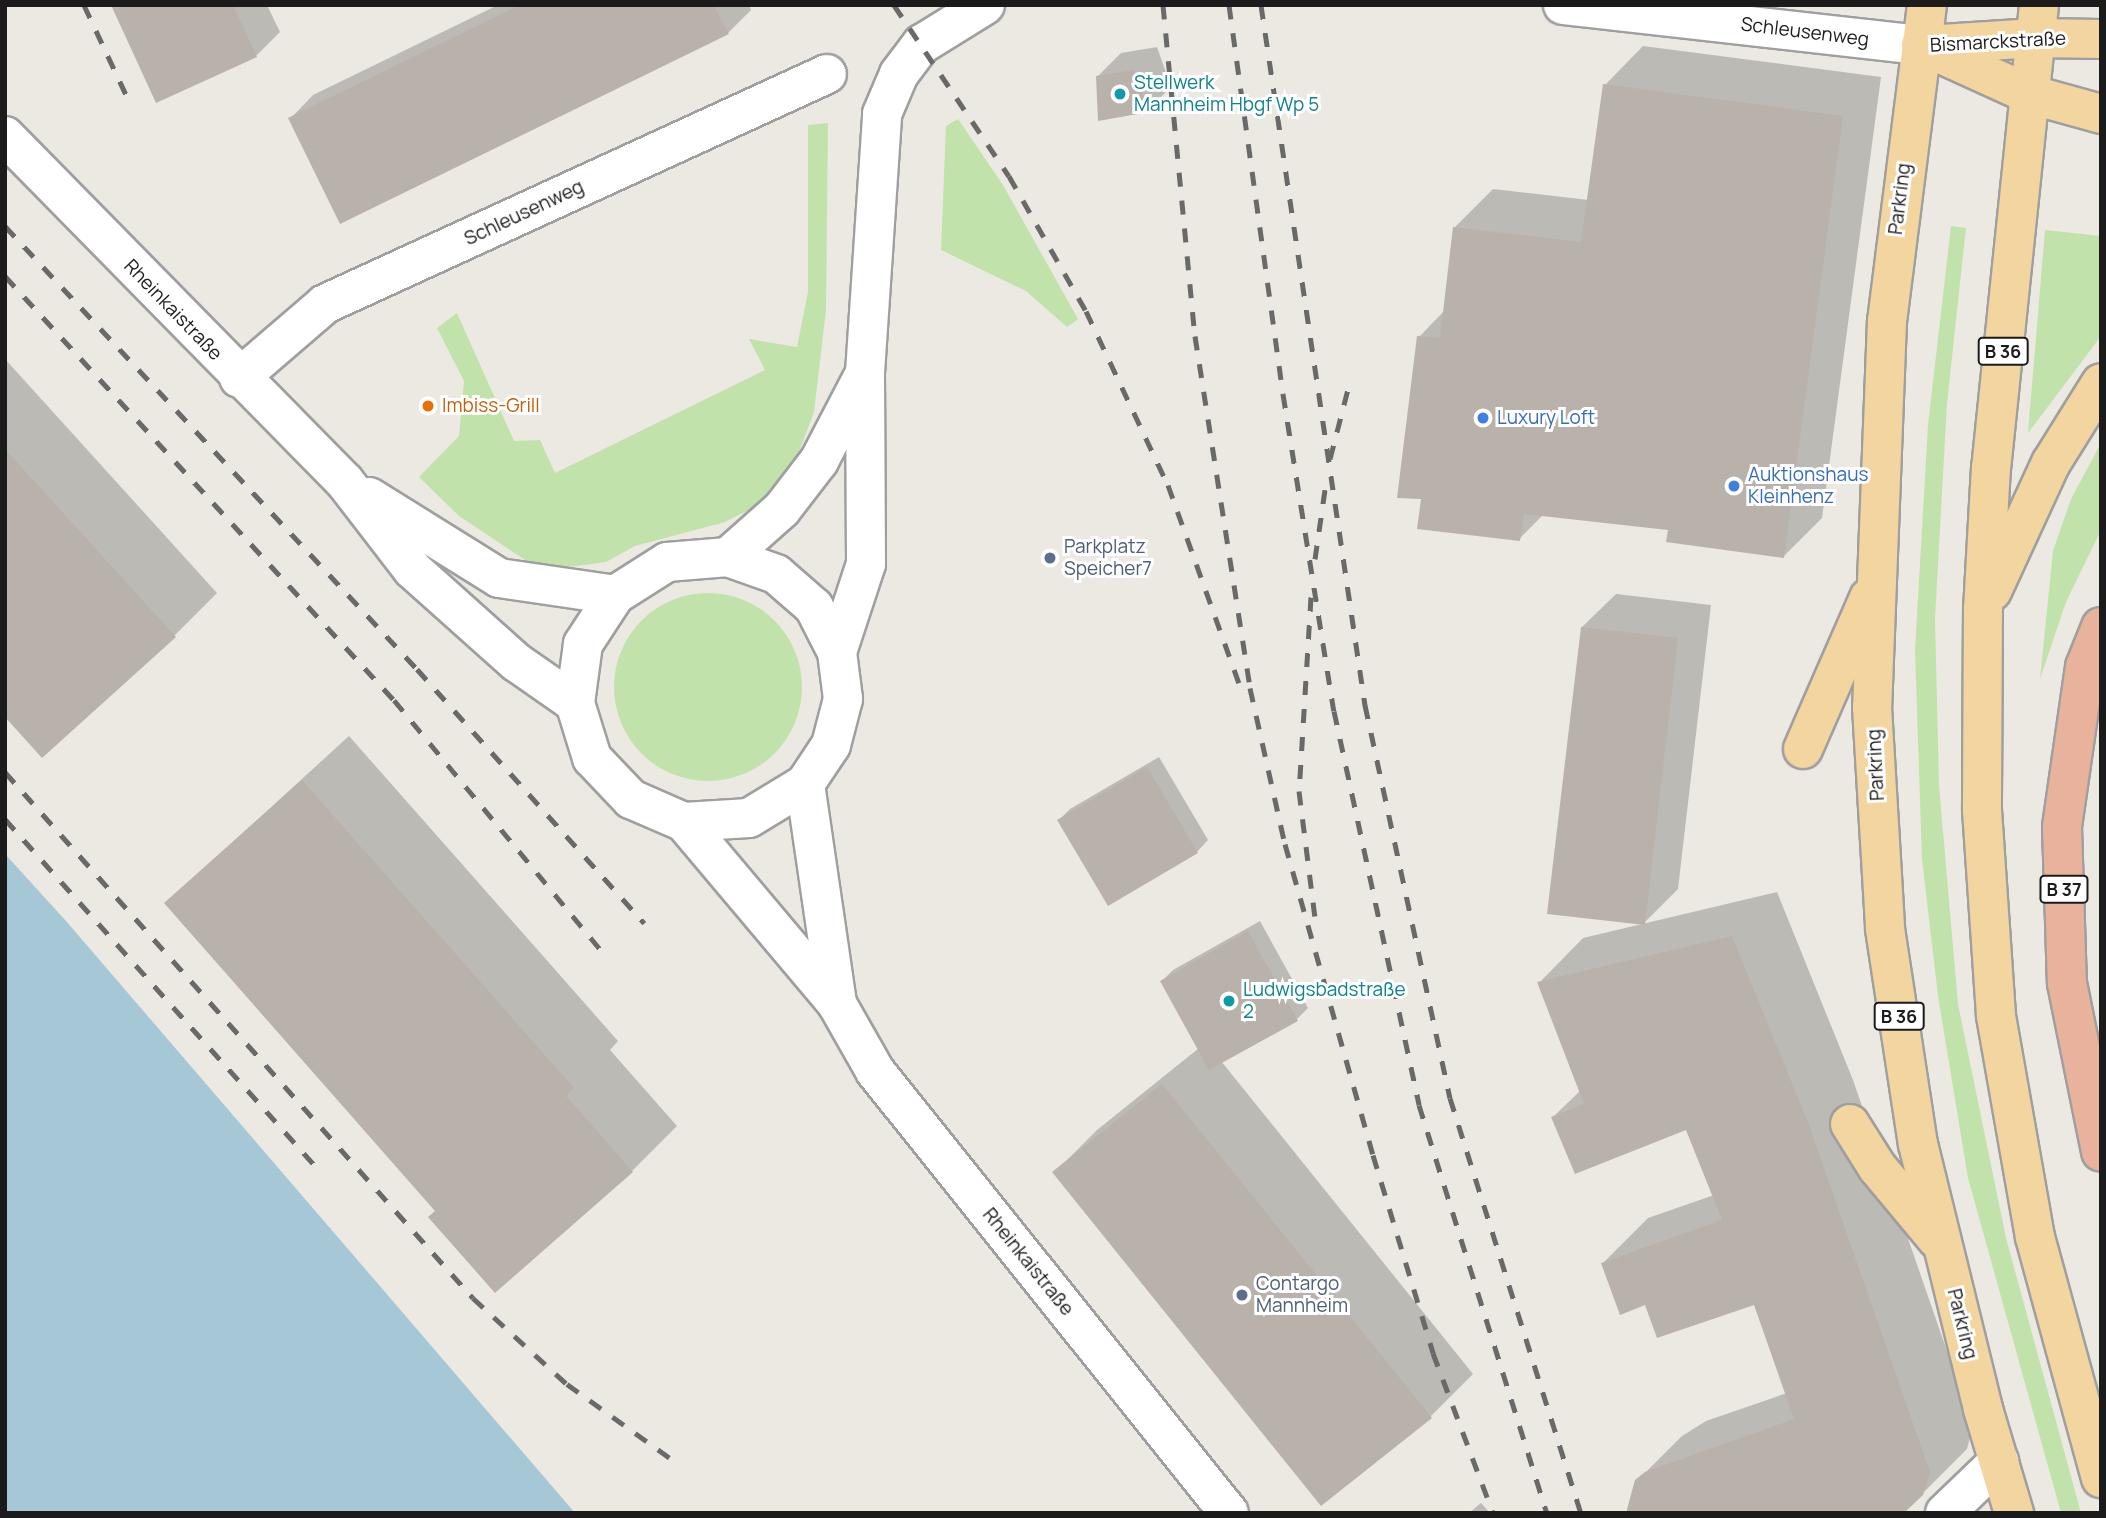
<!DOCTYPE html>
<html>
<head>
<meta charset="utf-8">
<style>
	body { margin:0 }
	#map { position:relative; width:2106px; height:1518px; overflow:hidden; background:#ebe9e1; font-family:Manrope,sans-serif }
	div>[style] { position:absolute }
	.grass>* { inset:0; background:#c2e2ab }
	.round { border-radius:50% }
	.water>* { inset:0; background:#a5c7d6 }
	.shadow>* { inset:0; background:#0003 }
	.building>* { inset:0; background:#b8b2ab }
	.roads { filter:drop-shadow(2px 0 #9f9f9f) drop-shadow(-2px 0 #9f9f9f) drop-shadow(0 2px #9f9f9f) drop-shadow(0 -2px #9f9f9f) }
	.minor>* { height:38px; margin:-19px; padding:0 19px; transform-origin:19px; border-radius:19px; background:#fff }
	.primary>* { height:38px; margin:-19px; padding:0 19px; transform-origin:19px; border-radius:19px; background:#f2d59f }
	.trunk>* { height:38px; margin:-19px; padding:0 19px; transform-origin:19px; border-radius:19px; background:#e8b29c }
	.rail>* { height:5px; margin-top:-2.5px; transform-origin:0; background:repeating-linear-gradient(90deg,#696969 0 14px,transparent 0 28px) }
	.dots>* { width:19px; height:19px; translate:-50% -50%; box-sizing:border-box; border:4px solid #fff; border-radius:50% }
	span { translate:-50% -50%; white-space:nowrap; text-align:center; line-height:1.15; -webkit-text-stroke:6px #fff; paint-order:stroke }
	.shield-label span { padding:2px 5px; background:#fff; border:2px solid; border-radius:5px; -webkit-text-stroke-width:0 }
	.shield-label { font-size:18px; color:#1b1b1b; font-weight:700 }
	.street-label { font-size:19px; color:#1b1b1b }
	.culture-label { font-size:19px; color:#0d838f }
	.left { translate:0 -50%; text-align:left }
	.food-label { font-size:19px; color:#c56008 }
	.shop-label { font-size:19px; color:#366cbe }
	.service-label { font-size:19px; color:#4e5e75 }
	.frame { position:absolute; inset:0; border:7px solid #1b1b1b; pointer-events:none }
</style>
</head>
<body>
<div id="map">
	<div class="grass">
		<i style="clip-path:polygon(958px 119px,1003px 185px,1078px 319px,1067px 327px,1026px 291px,941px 250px,946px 126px)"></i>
		<i style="clip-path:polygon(828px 123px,826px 310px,814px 412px,797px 457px,764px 502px,725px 522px,635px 546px,606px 562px,568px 567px,528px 562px,459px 516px,419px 477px,459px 436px,464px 381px,437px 328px,457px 313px,514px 441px,540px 440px,555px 473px,765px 370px,749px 339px,797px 347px,808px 292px,808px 125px)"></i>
		<i style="clip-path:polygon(1951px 226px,1966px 228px,1947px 403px,1935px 619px,1939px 785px,1958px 1004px,2006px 1238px,2081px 1513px,2061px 1513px,1968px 1178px,1938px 996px,1922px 859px,1915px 650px,1928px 425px)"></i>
		<i style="clip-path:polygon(2045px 230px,2101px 236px,2101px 336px,2028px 433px)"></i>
		<i style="clip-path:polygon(2101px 443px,2101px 530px,2066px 602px,2040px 679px,2053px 551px,2071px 499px)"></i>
		<i class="round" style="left:614px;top:593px;width:188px;height:188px"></i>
	</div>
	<div class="water">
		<i style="clip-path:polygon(5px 854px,66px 921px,575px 1513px,5px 1513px)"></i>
	</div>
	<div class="shadow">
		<i style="clip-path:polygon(113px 5px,267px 5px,280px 32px,256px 56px)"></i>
		<i style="clip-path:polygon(498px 5px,749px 5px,751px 10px,728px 33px,290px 119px,313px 95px)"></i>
		<i style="clip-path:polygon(1643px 46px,1881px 77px,1822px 518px,1784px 556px,1670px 529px,1544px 514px,1519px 539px,1423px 497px,1419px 337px,1445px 310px,1455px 227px,1493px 189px,1589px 200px,1605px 85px)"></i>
		<i style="clip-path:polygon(1157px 47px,1171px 87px,1148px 110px,1098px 76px,1121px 53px)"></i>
		<i style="clip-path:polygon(5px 359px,217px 593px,174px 636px,5px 715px)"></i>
		<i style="clip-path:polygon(1616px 594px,1711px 605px,1678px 889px,1644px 923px,1582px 627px)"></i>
		<i style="clip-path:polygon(349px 736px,618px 1041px,610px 1050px,677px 1126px,632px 1171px,166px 903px)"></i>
		<i style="clip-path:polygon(1159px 757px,1208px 840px,1197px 852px,1059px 820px,1070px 809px)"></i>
		<i style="clip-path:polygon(1777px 892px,1853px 1080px,1973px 1426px,1967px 1449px,1922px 1494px,1637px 1481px,1682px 1436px,1706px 1421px,1787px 1393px,1755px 1302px,1646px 1303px,1603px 1263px,1648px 1218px,1714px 1195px,1687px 1127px,1553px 1117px,1581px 1090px,1539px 983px,1583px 938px)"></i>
		<i style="clip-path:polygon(1260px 921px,1308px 1008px,1297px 1019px,1221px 1061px,1473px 1374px,1430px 1417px,1054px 1173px,1097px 1130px,1199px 1048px,1162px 981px,1173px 970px)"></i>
		<i style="clip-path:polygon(1481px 1503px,1490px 1513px,1469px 1513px)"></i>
	</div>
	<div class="building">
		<i style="clip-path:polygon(111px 5px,233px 5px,257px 57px,156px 103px)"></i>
		<i style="clip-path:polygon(520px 5px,713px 5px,729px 34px,340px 224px,288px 118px)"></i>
		<i style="clip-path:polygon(1134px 70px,1149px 112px,1098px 121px,1096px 76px)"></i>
		<i style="clip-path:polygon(1603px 84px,1843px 116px,1784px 558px,1666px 542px,1668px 530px,1524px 514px,1520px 541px,1417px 529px,1421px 499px,1397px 498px,1417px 336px,1440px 338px,1453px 227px,1581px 242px)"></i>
		<i style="clip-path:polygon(5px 449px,176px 637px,42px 758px,5px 717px)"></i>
		<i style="clip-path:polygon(1581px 627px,1678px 638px,1645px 925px,1547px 914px)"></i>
		<i style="clip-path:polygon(1147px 767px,1198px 853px,1108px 906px,1057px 820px)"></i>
		<i style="clip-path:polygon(302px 780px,574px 1088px,566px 1096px,633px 1172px,495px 1293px,428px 1217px,435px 1211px,164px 903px)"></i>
		<i style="clip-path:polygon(1248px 931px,1298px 1021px,1209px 1070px,1160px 981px)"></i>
		<i style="clip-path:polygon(1732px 936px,1809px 1125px,1930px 1472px,1923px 1495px,1904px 1513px,1626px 1513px,1635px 1480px,1645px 1472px,1794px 1419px,1754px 1305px,1657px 1338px,1645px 1305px,1620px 1315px,1601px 1263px,1722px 1220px,1686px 1130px,1575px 1174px,1551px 1117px,1584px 1104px,1537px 982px)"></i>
		<i style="clip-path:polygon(1162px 1084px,1432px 1418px,1321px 1506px,1052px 1172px)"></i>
	</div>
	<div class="roads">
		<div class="minor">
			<i style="left:1563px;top:5px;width:360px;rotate:6.4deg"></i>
			<i style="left:5px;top:136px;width:485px;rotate:45.5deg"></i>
			<i style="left:345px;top:482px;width:110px;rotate:52.4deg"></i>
			<i style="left:412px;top:569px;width:140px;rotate:41.8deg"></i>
			<i style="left:516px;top:662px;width:72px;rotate:34.8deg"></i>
			<i style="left:239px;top:378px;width:113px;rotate:-40.7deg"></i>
			<i style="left:325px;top:304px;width:552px;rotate:-24.62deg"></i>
			<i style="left:369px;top:497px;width:153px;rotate:31.9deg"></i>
			<i style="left:499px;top:578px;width:117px;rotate:8.3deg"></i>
			<i style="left:728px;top:557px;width:72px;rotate:-41.6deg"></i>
			<i style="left:782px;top:509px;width:61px;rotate:-52.4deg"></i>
			<i style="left:819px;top:461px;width:97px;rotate:-62.4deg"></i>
			<i style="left:837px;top:652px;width:93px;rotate:-71.8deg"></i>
			<i style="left:866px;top:564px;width:191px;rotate:-90.3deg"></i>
			<i style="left:865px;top:373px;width:260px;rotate:-86.2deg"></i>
			<i style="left:882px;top:114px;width:43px;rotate:-67deg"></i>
			<i style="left:899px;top:74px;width:38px;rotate:-53deg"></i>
			<i style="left:922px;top:44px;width:74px;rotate:-31.8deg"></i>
			<i style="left:805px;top:784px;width:222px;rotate:81.7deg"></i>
			<i style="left:684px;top:822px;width:65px;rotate:-3.5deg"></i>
			<i style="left:749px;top:818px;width:66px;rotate:-31.3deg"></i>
			<i style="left:805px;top:784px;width:47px;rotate:-56.3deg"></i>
			<i style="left:831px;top:745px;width:48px;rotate:-75.4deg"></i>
			<i style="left:843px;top:699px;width:47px;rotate:-97.3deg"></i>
			<i style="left:837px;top:652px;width:51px;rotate:-117.1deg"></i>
			<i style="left:814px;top:607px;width:50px;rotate:-139deg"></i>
			<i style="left:776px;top:574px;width:51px;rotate:-160.5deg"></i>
			<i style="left:728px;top:557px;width:61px;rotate:175.3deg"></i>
			<i style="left:667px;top:562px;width:62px;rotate:147.6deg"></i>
			<i style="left:615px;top:595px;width:59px;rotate:123.1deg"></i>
			<i style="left:583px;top:644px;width:60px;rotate:97.7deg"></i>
			<i style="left:575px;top:703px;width:58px;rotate:72.8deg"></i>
			<i style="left:592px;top:758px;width:57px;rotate:46.4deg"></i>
			<i style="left:631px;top:799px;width:58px;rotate:23.5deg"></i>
			<i style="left:684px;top:822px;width:238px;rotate:49.9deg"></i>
			<i style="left:837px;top:1004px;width:77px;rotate:60.4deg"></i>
			<i style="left:875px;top:1071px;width:566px;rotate:51.31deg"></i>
			<i style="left:1945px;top:1513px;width:75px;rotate:-43.9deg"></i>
		</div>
		<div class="primary">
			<i style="left:1927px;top:5px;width:319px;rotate:97.2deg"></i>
			<i style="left:1887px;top:321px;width:386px;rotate:92.2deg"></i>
			<i style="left:1872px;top:707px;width:222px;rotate:86.6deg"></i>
			<i style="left:1885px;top:929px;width:218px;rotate:81.3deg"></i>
			<i style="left:1918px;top:1144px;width:273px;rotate:76.2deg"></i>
			<i style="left:1983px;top:1409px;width:109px;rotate:73.4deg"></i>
			<i style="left:2039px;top:5px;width:464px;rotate:95.9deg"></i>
			<i style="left:1991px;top:467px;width:141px;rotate:93.2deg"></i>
			<i style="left:1983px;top:608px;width:202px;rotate:90.3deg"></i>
			<i style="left:1982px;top:810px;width:206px;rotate:86.1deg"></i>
			<i style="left:1996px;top:1016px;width:224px;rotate:80deg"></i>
			<i style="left:2035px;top:1237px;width:250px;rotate:74.7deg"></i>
			<i style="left:1921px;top:45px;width:119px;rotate:24.4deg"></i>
			<i style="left:2029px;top:94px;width:75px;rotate:15.5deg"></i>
			<i style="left:1926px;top:45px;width:109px;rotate:-3.7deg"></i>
			<i style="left:2035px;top:38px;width:66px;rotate:0.9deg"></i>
			<i style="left:1992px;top:591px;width:141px;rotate:-65.3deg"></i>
			<i style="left:2051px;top:463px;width:94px;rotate:-58deg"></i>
			<i style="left:1803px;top:749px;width:165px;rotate:-66.4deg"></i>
			<i style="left:1850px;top:1124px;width:51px;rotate:57.9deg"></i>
			<i style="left:1877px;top:1167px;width:94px;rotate:50.2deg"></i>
		</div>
		<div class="trunk">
			<i style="left:2101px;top:627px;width:43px;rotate:111.8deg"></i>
			<i style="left:2085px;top:667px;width:162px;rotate:98.2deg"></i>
			<i style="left:2062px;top:827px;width:156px;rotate:88.2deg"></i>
			<i style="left:2067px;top:983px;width:172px;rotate:78.6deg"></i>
		</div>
	</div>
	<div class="rail">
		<i style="left:84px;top:5px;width:104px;rotate:64.9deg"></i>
		<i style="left:894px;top:5px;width:206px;rotate:56.1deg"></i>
		<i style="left:1009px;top:176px;width:155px;rotate:60.3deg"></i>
		<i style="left:1086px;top:311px;width:192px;rotate:64.8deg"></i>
		<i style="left:1168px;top:485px;width:223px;rotate:70.3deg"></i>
		<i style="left:1163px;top:5px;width:333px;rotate:84.5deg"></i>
		<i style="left:1195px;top:336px;width:356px;rotate:81.1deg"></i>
		<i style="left:1250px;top:688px;width:160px;rotate:77.4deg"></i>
		<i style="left:1285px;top:844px;width:323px;rotate:74.2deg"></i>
		<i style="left:1373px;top:1155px;width:207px;rotate:73.1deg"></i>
		<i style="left:1433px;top:1353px;width:171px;rotate:69.4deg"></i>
		<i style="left:1229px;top:5px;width:393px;rotate:82.1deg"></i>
		<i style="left:1283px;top:394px;width:321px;rotate:80.9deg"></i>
		<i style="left:1334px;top:711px;width:403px;rotate:77.8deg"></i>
		<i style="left:1419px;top:1105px;width:428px;rotate:72.6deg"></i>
		<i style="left:1261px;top:5px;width:708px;rotate:81.55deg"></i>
		<i style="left:1365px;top:705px;width:402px;rotate:77.8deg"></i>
		<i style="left:1450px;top:1098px;width:435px;rotate:72.5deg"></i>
		<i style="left:5px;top:226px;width:605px;rotate:47.08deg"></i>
		<i style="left:417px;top:669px;width:341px;rotate:48.2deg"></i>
		<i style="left:5px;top:276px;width:575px;rotate:47.47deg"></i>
		<i style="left:394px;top:700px;width:328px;rotate:50.4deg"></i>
		<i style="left:1330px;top:459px;width:81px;rotate:-75.6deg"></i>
		<i style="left:1315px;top:559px;width:70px;rotate:-81.8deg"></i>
		<i style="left:1311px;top:597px;width:194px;rotate:93.5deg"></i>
		<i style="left:1299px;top:791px;width:135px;rotate:82.8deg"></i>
		<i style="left:5px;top:772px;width:704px;rotate:48.34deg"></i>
		<i style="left:473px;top:1298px;width:127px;rotate:42.5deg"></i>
		<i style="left:567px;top:1384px;width:140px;rotate:35.7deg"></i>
		<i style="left:5px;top:819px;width:464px;rotate:48.2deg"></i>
	</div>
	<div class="dots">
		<i style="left:1120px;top:94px;background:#0f9aa8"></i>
		<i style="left:428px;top:406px;background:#e8710a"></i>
		<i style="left:1483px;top:418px;background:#3f7fe0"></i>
		<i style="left:1734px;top:486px;background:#3f7fe0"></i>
		<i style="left:1050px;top:558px;background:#5c6f8a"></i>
		<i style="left:1229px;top:1001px;background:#0f9aa8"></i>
		<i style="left:1242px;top:1295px;background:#5c6f8a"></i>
	</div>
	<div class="shield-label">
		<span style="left:2003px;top:351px">B 36</span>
		<span style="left:2064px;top:889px">B 37</span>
		<span style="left:1899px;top:1016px">B 36</span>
	</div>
	<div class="street-label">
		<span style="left:1805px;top:32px;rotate:7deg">Schleusenweg</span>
		<span style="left:1998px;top:42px;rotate:-3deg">Bismarckstraße</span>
		<span style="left:1900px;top:199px;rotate:-83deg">Parkring</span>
		<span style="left:524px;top:213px;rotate:-25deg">Schleusenweg</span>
		<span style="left:173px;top:310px;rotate:46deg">Rheinkaistraße</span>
		<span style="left:1876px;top:765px;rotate:-93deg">Parkring</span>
		<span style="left:1028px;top:1262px;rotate:51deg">Rheinkaistraße</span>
		<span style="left:1962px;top:1324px;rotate:76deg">Parkring</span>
	</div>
	<div class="culture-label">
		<span class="left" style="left:1134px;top:94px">Stellwerk<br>Mannheim Hbgf Wp 5</span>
		<span class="left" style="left:1243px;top:1001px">Ludwigsbadstraße<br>2</span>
	</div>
	<div class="food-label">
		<span class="left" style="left:442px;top:406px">Imbiss-Grill</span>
	</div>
	<div class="shop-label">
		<span class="left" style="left:1497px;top:418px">Luxury Loft</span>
		<span class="left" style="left:1748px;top:486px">Auktionshaus<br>Kleinhenz</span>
	</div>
	<div class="service-label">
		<span class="left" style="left:1064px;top:558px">Parkplatz<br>Speicher7</span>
		<span class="left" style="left:1256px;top:1295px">Contargo<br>Mannheim</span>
	</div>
	<div class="frame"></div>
</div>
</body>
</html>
